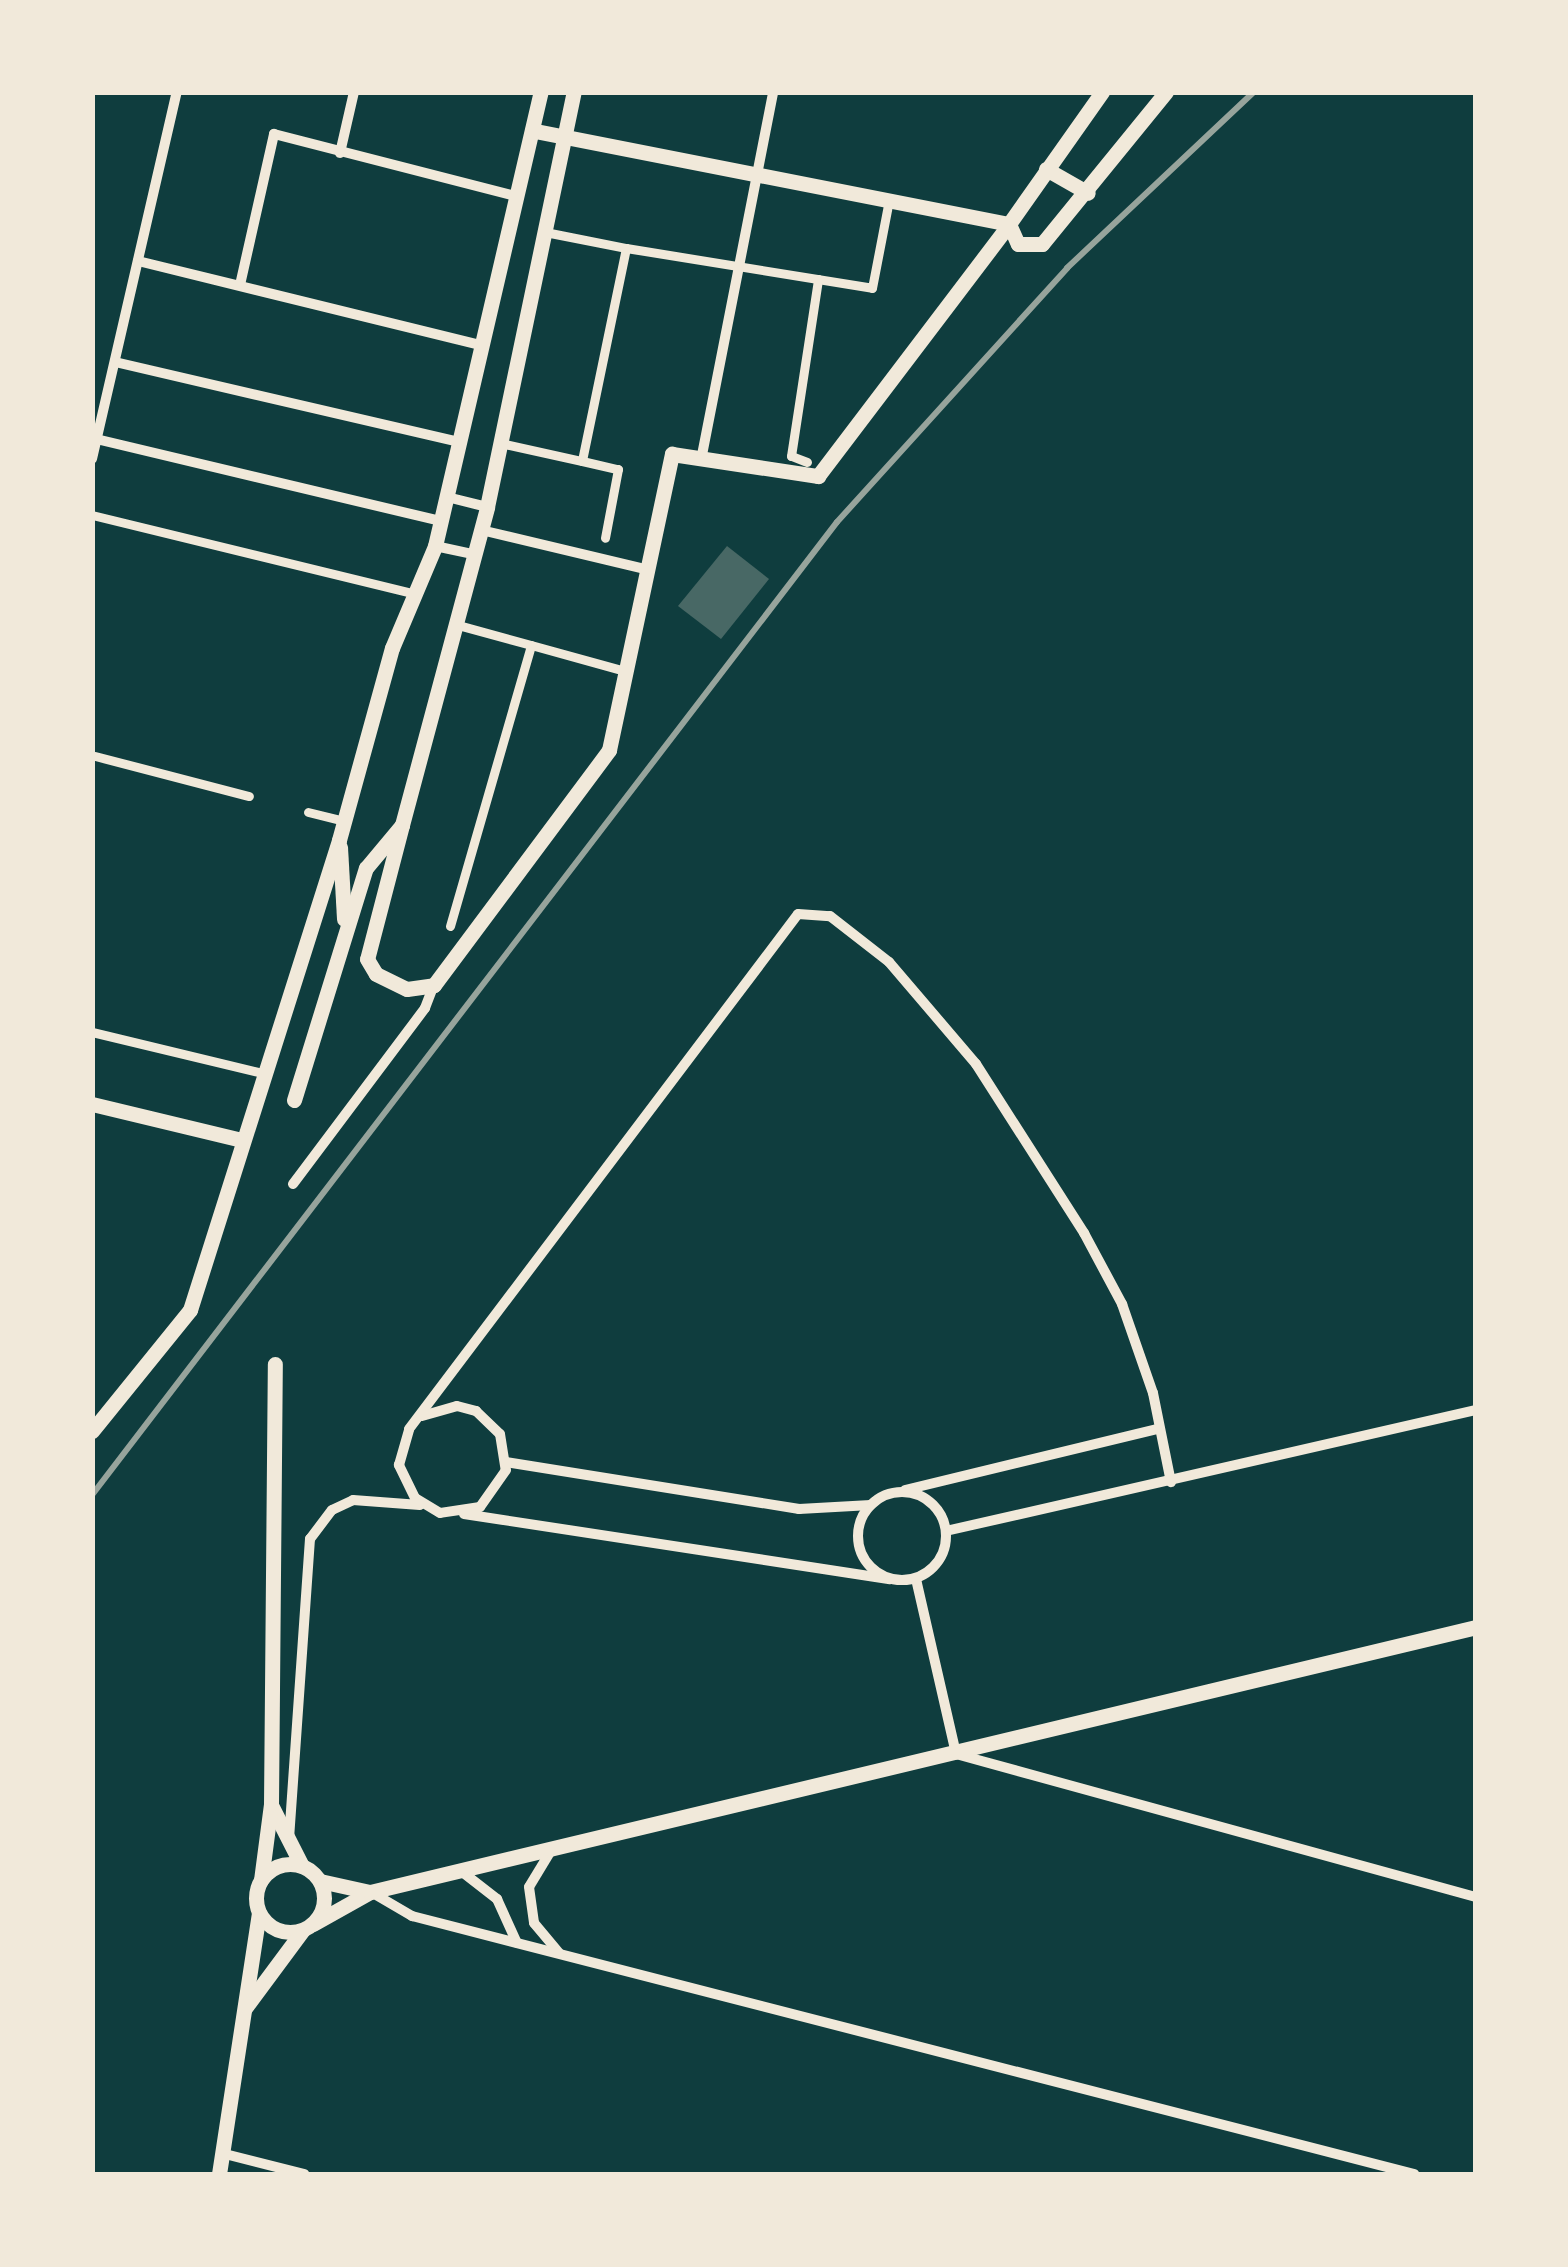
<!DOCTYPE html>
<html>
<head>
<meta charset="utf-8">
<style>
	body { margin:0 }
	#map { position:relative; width:1568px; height:2267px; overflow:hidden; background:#0f3d3e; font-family:Jost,sans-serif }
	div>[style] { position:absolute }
	.building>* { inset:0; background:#486865 }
	.pedestrian>* { height:9px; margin:-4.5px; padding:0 4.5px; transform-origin:4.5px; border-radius:4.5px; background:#f1e9da }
	.minor>* { height:10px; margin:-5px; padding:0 5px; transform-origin:5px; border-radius:5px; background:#f1e9da }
	.minor>.ring { margin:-5px; padding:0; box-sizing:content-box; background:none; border:10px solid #f1e9da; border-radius:50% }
	.tertiary>* { height:15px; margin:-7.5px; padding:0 7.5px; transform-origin:7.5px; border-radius:7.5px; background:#f1e9da }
	.tertiary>.ring { margin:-7.5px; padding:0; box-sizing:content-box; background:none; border:15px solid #f1e9da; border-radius:50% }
	.rail>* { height:6px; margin:-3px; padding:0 3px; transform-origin:3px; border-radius:3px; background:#97a49c }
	span { translate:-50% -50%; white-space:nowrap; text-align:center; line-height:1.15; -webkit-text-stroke:10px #f1e9da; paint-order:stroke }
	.frame { position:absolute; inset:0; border:95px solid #f1e9da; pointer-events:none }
</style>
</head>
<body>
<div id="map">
	<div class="building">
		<i style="clip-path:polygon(727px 546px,769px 579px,721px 639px,678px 606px)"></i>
	</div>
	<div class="pedestrian">
		<i style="left:545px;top:232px;width:83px;rotate:11.2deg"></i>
		<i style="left:626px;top:248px;width:217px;rotate:101.7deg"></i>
		<i style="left:582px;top:461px;width:37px;rotate:13deg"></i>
		<i style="left:618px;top:469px;width:70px;rotate:100.7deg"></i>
		<i style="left:626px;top:248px;width:249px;rotate:9.2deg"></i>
		<i style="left:872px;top:288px;width:90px;rotate:-79.1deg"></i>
		<i style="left:500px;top:443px;width:84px;rotate:12.4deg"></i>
		<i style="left:807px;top:462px;width:17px;rotate:-159deg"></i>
		<i style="left:791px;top:456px;width:179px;rotate:-81.3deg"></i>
		<i style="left:92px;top:515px;width:333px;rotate:13.7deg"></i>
		<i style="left:531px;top:645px;width:98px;rotate:15.5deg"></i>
		<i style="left:95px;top:756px;width:159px;rotate:14.6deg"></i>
		<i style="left:308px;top:812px;width:37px;rotate:14deg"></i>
		<i style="left:450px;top:926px;width:292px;rotate:-73.9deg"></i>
		<i style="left:531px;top:645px;width:80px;rotate:-164.7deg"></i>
		<i style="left:92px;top:1032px;width:176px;rotate:13.5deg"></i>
	</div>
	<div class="minor">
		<i style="left:340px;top:153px;width:63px;rotate:-77.1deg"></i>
		<i style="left:138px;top:261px;width:356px;rotate:13.8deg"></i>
		<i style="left:240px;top:285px;width:155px;rotate:-77.3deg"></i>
		<i style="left:274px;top:134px;width:250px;rotate:14.4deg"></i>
		<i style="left:115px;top:362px;width:354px;rotate:13.1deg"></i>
		<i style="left:92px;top:438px;width:359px;rotate:13.4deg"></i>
		<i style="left:702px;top:455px;width:370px;rotate:-78.9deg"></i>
		<i style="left:92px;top:459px;width:377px;rotate:-77deg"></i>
		<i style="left:447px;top:497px;width:41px;rotate:14deg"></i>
		<i style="left:481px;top:530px;width:169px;rotate:13.4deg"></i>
		<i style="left:435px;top:546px;width:40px;rotate:12deg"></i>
		<i style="left:293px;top:1184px;width:220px;rotate:-53.1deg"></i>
		<i style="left:425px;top:1008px;width:25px;rotate:-69deg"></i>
		<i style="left:422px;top:1416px;width:36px;rotate:-16deg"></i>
		<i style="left:457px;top:1406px;width:20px;rotate:15deg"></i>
		<i style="left:476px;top:1411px;width:33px;rotate:44deg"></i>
		<i style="left:500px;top:1434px;width:36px;rotate:81deg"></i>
		<i style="left:506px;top:1470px;width:45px;rotate:125.1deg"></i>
		<i style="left:480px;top:1507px;width:40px;rotate:171.5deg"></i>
		<i style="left:440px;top:1513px;width:29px;rotate:-149deg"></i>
		<i style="left:415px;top:1498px;width:37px;rotate:-116deg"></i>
		<i style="left:399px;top:1465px;width:37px;rotate:-74deg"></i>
		<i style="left:409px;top:1429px;width:645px;rotate:-52.93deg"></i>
		<i style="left:798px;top:914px;width:32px;rotate:4deg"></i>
		<i style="left:830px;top:916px;width:75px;rotate:37.9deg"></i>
		<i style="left:889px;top:962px;width:134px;rotate:49.5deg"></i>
		<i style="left:976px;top:1064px;width:201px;rotate:57.4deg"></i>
		<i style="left:1084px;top:1233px;width:81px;rotate:61.8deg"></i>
		<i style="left:1122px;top:1304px;width:94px;rotate:70.8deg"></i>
		<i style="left:1153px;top:1393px;width:91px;rotate:78.6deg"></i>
		<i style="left:506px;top:1462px;width:297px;rotate:9.1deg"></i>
		<i style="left:799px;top:1509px;width:72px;rotate:-3.2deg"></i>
		<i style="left:905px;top:1490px;width:259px;rotate:-13.6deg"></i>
		<i class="ring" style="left:858px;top:1492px;width:78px;height:78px"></i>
		<i style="left:464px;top:1514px;width:431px;rotate:8.7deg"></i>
		<i style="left:946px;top:1531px;width:544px;rotate:-12.86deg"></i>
		<i style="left:916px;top:1579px;width:180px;rotate:77.1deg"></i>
		<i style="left:956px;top:1754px;width:539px;rotate:15.38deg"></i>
		<i style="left:289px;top:1839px;width:301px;rotate:-86deg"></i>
		<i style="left:310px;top:1539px;width:36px;rotate:-53deg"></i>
		<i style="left:332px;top:1510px;width:23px;rotate:-25deg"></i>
		<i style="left:353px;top:1500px;width:67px;rotate:4.3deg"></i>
		<i style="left:552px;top:1849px;width:44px;rotate:121.2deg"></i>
		<i style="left:529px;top:1887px;width:36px;rotate:82deg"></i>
		<i style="left:534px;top:1923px;width:39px;rotate:50deg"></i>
		<i style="left:461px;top:1871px;width:46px;rotate:37.9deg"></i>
		<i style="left:497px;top:1899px;width:48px;rotate:65.6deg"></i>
		<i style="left:371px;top:1892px;width:48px;rotate:30.3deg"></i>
		<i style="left:412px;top:1916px;width:1035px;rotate:14.44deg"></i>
		<i style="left:221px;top:2153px;width:86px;rotate:14.2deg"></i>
	</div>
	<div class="tertiary">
		<i style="left:1102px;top:92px;width:161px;rotate:125.2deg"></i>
		<i style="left:1009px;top:224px;width:22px;rotate:66deg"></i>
		<i style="left:1018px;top:244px;width:24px"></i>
		<i style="left:1042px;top:244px;width:196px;rotate:-50.8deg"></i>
		<i style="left:1046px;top:169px;width:48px;rotate:29.7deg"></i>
		<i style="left:402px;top:825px;width:138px;rotate:104.6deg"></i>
		<i style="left:367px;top:959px;width:17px;rotate:59deg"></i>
		<i style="left:376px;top:974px;width:34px;rotate:26deg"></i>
		<i style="left:407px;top:989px;width:27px;rotate:-8deg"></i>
		<i style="left:434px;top:985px;width:293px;rotate:-53.3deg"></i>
		<i style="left:609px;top:750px;width:303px;rotate:-78deg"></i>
		<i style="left:672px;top:454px;width:148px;rotate:8.6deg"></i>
		<i style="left:818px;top:476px;width:316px;rotate:-52.8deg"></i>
		<i style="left:1009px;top:224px;width:486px;rotate:-168.9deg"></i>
		<i style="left:340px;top:847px;width:72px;rotate:86.8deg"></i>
		<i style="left:294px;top:1100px;width:243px;rotate:-72.8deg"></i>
		<i style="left:366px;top:868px;width:56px;rotate:-50.1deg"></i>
		<i style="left:402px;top:825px;width:329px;rotate:-75deg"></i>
		<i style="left:487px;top:507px;width:424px;rotate:-78.2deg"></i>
		<i style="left:92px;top:1104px;width:154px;rotate:13.5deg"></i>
		<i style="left:92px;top:1431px;width:156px;rotate:-51deg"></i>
		<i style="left:190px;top:1310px;width:493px;rotate:-72.4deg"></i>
		<i style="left:339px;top:840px;width:199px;rotate:-74.6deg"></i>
		<i style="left:392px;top:648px;width:111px;rotate:-67.1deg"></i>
		<i style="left:435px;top:546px;width:466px;rotate:-76.9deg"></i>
		<i style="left:272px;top:1807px;width:66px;rotate:63deg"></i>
		<i class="ring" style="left:256px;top:1864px;width:53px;height:53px"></i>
		<i style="left:261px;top:1880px;width:77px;rotate:-82.5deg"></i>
		<i style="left:271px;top:1804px;width:440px;rotate:-89.5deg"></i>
		<i style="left:320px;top:1881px;width:51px;rotate:12.4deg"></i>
		<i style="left:313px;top:1924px;width:65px;rotate:-29.3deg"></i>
		<i style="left:370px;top:1892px;width:1137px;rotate:-13.47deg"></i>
		<i style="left:245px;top:2008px;width:97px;rotate:-53.4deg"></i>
		<i style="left:219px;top:2174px;width:264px;rotate:-81.3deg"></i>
	</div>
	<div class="rail">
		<i style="left:92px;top:1495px;width:1225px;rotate:-52.56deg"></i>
		<i style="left:837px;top:522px;width:343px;rotate:-47.8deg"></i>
		<i style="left:1067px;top:268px;width:257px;rotate:-43.3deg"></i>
	</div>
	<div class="frame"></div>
</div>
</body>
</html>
